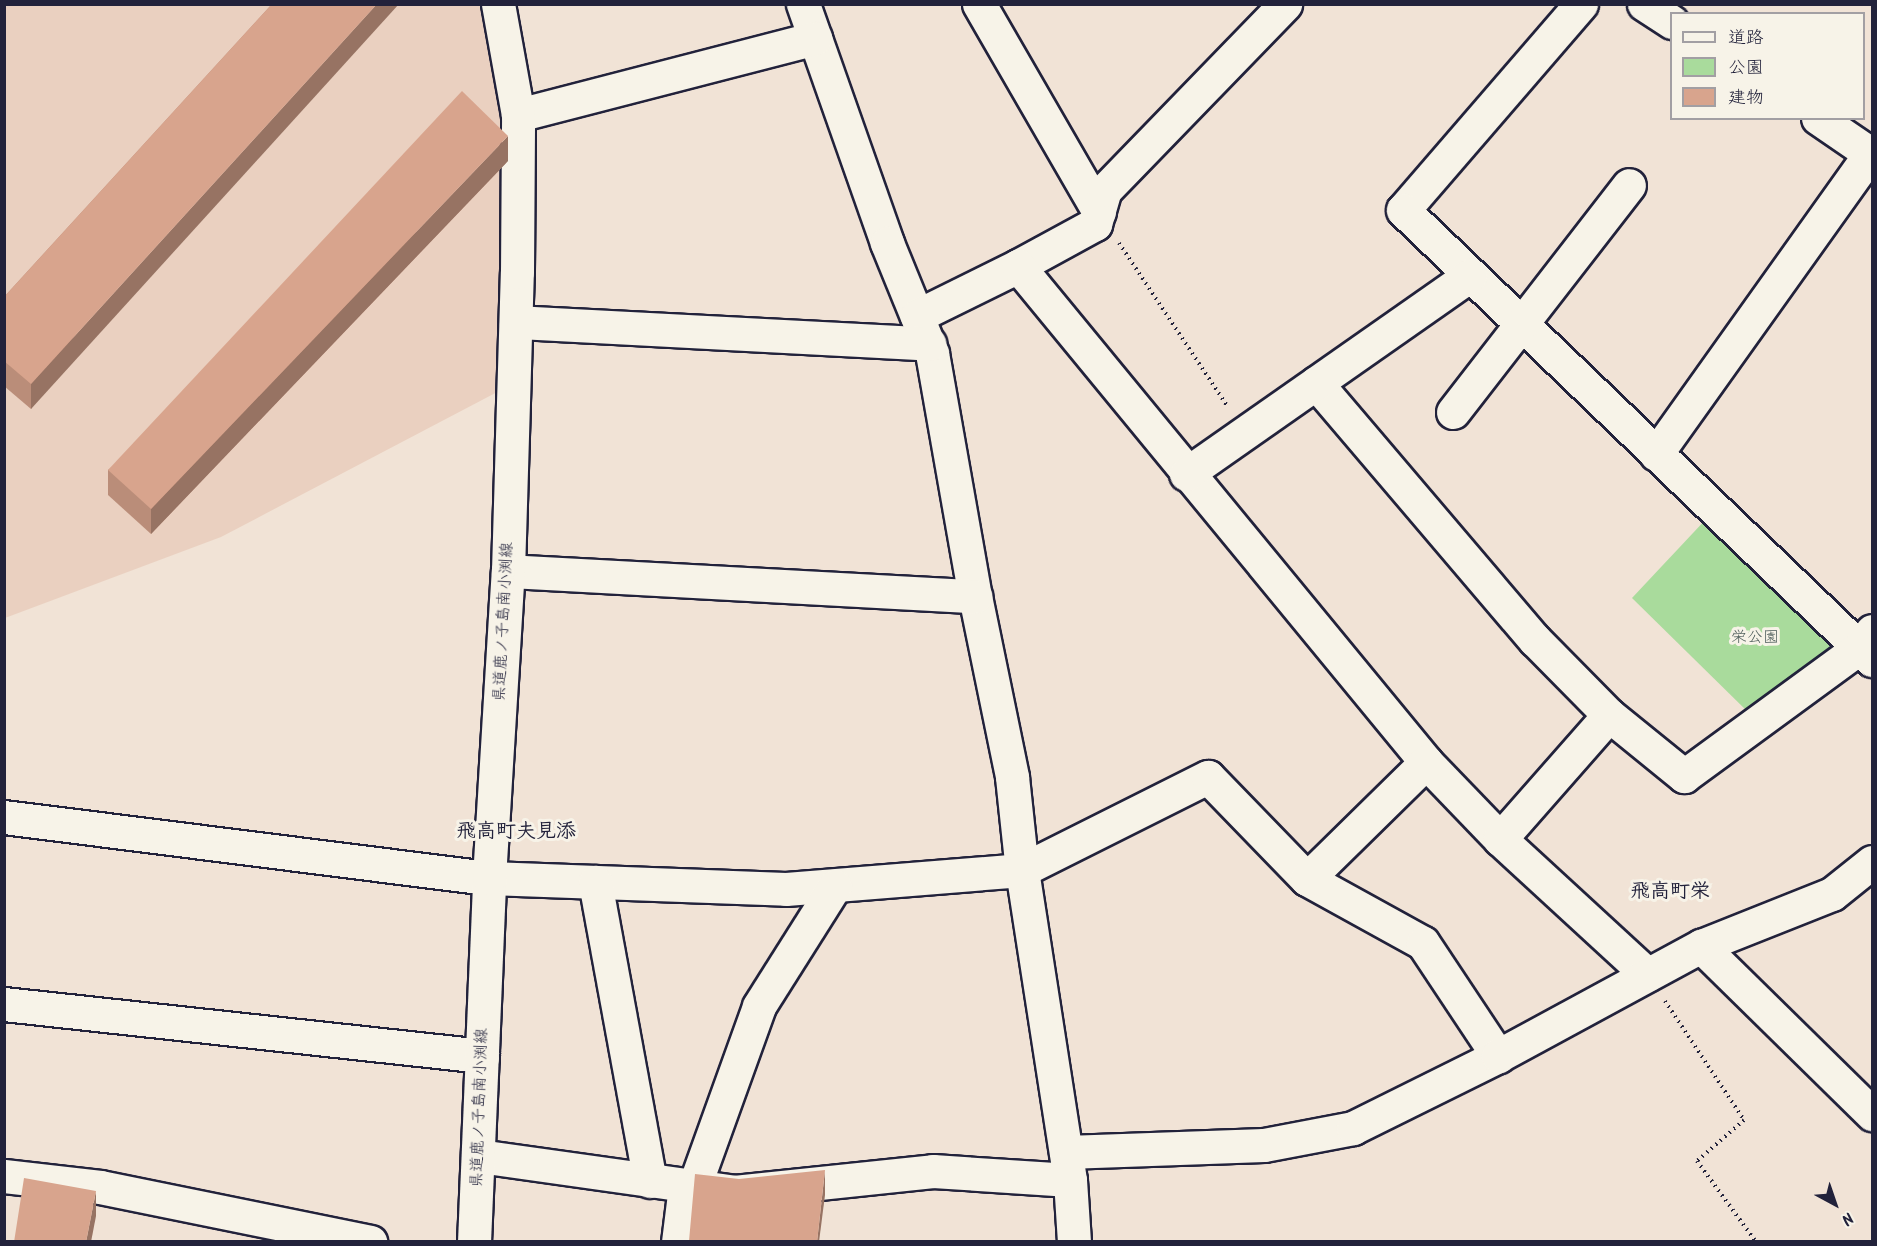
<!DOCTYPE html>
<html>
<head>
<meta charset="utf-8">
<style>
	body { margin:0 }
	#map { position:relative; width:1877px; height:1246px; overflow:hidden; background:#f1e3d6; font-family:Kalam,"Klee One",sans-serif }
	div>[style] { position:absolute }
	.built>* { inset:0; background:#ead0c0 }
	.green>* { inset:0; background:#a9db9c }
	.path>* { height:4px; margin-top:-2px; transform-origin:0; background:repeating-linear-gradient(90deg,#22223b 0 1.5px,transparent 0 6px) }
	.roads { filter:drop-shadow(2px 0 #22223b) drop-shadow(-2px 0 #22223b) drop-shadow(0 2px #22223b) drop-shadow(0 -2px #22223b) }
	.minor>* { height:33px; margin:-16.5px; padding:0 16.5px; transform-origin:16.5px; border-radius:16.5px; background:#f7f3e8 }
	.tertiary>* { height:33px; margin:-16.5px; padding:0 16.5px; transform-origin:16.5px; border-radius:16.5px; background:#f7f3e8 }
	.secondary>* { height:33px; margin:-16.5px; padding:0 16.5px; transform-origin:16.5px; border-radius:16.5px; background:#f7f3e8 }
	.wall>* { inset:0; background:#ba8d79 }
	.shaded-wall>* { inset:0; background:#977363 }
	.building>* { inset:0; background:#d8a48d }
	span { translate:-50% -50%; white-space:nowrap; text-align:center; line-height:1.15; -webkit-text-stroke:6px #f7f3e8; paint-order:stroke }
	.street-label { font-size:16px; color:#22223b }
	.park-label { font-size:16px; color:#4a5a58 }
	.quarter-label { font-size:20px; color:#22223b; font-weight:700 }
	.frame { position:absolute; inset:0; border:6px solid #22223b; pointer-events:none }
	.legend { position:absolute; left:1670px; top:12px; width:195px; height:108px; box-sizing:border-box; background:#f7f3e8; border:2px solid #a29fa3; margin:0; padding:8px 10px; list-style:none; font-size:18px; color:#22223b }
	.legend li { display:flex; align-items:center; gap:12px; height:30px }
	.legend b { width:30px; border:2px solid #a29fa3 }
	.north { position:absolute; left:1805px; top:1174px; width:60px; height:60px; -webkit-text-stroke:4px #f7f3e8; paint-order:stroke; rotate:140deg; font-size:16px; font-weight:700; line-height:24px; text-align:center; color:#22223b }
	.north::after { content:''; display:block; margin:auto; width:21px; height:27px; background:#22223b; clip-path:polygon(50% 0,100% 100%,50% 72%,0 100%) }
</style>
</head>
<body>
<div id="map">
	<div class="built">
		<i style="clip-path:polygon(5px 5px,481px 5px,507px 119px,503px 389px,221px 537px,5px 618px)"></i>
	</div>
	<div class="green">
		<i style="clip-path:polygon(1708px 517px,1844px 644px,1749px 713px,1632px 598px)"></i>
	</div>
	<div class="path">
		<i style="left:1119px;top:243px;width:197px;rotate:56.4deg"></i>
		<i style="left:1665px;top:1001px;width:143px;rotate:56.4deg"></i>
		<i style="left:1744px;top:1120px;width:62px;rotate:138.9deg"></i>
		<i style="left:1697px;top:1161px;width:100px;rotate:53.9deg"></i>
	</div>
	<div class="roads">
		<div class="minor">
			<i style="left:803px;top:4px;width:253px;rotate:70.6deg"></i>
			<i style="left:887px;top:243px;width:119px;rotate:67.8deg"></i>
			<i style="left:932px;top:353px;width:247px;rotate:80deg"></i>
			<i style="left:975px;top:596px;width:185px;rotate:78.4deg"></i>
			<i style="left:1012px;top:777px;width:94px;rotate:83.9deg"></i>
			<i style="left:1022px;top:870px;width:314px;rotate:81.2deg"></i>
			<i style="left:1070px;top:1180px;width:62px;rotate:86.3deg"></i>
			<i style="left:979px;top:4px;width:240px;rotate:60deg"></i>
			<i style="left:1581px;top:4px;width:272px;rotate:130.8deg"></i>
			<i style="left:1403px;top:210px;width:650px;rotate:43.82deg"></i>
			<i style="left:518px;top:115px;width:307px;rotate:-14.5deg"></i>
			<i style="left:1018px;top:266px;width:88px;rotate:-28.6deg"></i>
			<i style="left:1095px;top:224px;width:35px;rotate:-74deg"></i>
			<i style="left:1105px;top:190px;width:259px;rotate:-45.9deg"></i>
			<i style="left:917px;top:316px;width:113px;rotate:-26.3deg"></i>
			<i style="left:1018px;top:266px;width:642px;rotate:50.56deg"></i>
			<i style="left:1426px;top:762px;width:107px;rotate:46.1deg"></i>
			<i style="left:1500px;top:839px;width:200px;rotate:42.6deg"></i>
			<i style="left:516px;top:322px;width:414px;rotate:3deg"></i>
			<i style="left:1316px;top:383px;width:338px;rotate:49.6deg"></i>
			<i style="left:1535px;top:640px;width:105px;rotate:45.4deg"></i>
			<i style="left:1609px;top:715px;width:97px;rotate:39.1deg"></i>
			<i style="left:1684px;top:776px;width:218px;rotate:-36.2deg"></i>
			<i style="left:1860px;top:647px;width:20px;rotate:-53deg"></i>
			<i style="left:1453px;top:412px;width:287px;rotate:-52.2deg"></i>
			<i style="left:1656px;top:454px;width:369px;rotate:-54.5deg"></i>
			<i style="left:1186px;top:474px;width:347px;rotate:-35deg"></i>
			<i style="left:508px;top:571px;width:468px;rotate:3.1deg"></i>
			<i style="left:4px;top:817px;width:489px;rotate:7.2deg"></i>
			<i style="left:489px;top:878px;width:297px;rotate:2.1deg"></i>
			<i style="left:786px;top:889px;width:237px;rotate:-4.6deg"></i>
			<i style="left:1022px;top:870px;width:208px;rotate:-26.6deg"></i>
			<i style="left:1208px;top:777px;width:142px;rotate:45.9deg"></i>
			<i style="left:1307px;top:879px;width:132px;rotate:28.9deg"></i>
			<i style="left:1423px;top:943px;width:136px;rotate:56.4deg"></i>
			<i style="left:1500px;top:839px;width:165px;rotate:-48.7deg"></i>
			<i style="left:1307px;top:879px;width:167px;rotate:-44.5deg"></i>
			<i style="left:595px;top:882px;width:304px;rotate:79.6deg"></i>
			<i style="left:1701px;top:946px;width:240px;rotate:44.5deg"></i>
			<i style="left:4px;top:1004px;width:481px;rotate:6.2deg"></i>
			<i style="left:1066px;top:1152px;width:198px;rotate:-2deg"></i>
			<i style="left:1264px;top:1145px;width:91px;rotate:-10.8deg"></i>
			<i style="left:1353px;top:1128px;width:162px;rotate:-26.4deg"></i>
			<i style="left:1498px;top:1056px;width:231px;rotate:-28.5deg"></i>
			<i style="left:1701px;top:946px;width:141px;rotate:-21.7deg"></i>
			<i style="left:1832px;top:894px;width:51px;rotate:-38.7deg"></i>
			<i style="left:479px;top:1156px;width:258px;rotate:8deg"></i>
			<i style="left:734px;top:1192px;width:200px;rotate:-6deg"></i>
			<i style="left:933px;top:1171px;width:137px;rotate:3.8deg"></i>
			<i style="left:694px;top:1187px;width:192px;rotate:-70.2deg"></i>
			<i style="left:759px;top:1006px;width:142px;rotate:-57.7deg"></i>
			<i style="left:678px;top:1242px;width:56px;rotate:-82.9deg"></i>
		</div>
		<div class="tertiary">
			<i style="left:1644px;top:4px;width:33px;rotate:33deg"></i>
			<i style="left:1818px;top:118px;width:65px;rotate:34.4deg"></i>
			<i style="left:4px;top:1176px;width:97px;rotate:6.5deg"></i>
			<i style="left:100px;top:1187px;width:276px;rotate:11.5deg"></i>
		</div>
		<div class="secondary">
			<i style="left:474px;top:1242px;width:364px;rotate:-87.6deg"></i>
			<i style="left:489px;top:878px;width:308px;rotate:-86.5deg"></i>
			<i style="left:508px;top:571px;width:299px;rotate:-88.3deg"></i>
			<i style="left:517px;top:272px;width:157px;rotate:-89.6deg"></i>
			<i style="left:518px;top:115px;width:113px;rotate:-100.2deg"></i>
		</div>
	</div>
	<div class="wall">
		<i style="clip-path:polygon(272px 4px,31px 409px,4px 386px,4px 297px)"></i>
		<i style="clip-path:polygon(508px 161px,151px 534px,108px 495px,108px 470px)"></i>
	</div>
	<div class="shaded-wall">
		<i style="clip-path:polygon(377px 4px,399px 4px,31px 409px,31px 384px)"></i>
		<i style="clip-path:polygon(508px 136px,508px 161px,151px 534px,151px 509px)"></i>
		<i style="clip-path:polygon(825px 1170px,825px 1195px,819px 1242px,817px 1242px)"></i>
		<i style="clip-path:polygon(96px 1191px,96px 1216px,91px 1242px,86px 1242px)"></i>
	</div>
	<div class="building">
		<i style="clip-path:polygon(272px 4px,377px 4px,31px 384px,4px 361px,4px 297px)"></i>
		<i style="clip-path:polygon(462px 91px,508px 136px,151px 509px,108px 470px)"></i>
		<i style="clip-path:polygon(825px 1170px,817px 1242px,689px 1241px,695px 1174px,739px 1179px)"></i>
		<i style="clip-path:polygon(24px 1178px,96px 1191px,86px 1242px,14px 1242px)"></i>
	</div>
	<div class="street-label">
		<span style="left:504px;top:622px;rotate:-87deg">県道鹿ノ子島南小渕線</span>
		<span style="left:480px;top:1108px;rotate:-88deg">県道鹿ノ子島南小渕線</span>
	</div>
	<div class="park-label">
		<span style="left:1755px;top:638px">栄公園</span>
	</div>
	<div class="quarter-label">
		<span style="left:516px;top:832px">飛高町夫見添</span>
		<span style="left:1670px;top:892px">飛高町栄</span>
	</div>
	<div class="frame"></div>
	<ul class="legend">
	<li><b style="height:8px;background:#f7f3e8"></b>道路</li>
	<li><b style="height:16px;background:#a9db9c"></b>公園</li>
	<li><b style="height:16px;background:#d8a48d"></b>建物</li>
	</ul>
	<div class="north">N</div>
</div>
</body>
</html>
